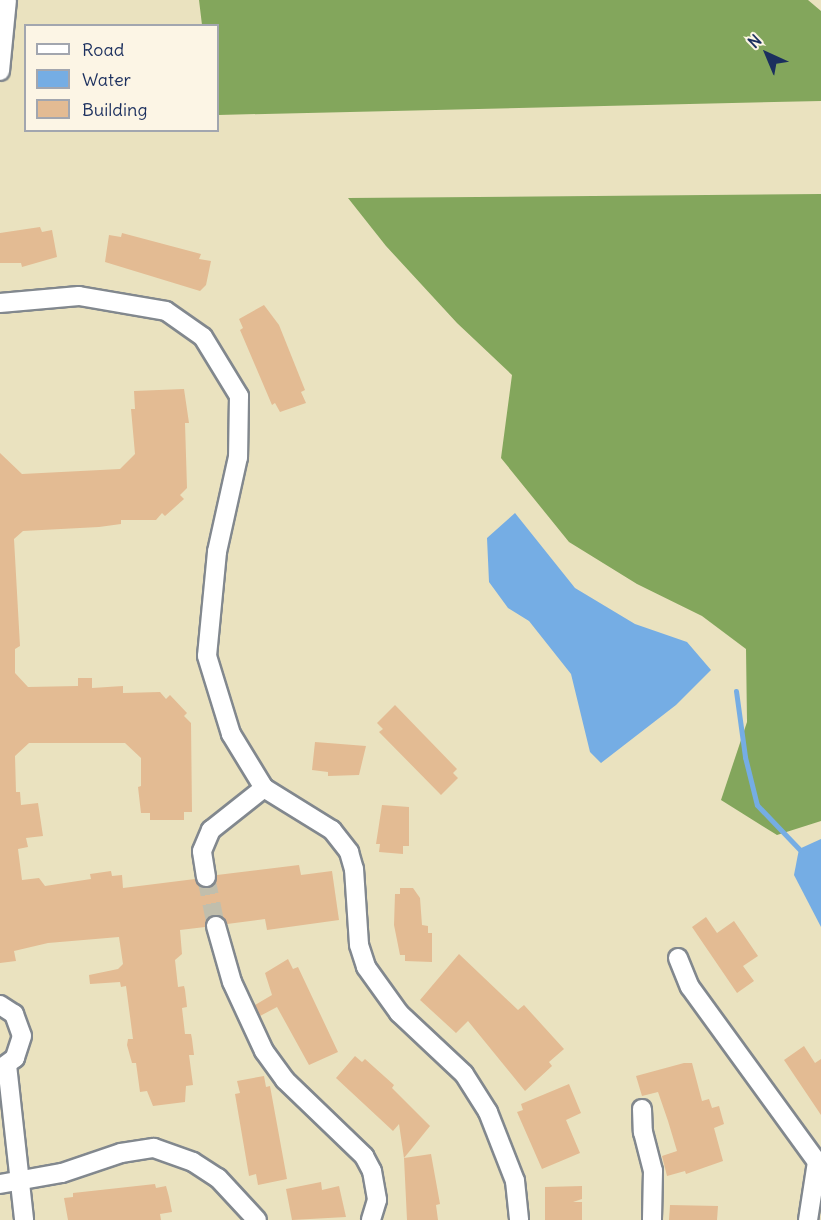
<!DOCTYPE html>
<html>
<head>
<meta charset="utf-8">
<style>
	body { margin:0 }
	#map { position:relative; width:821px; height:1220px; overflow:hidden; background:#eae2bf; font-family:Delius,sans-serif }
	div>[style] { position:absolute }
	.forest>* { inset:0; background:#83a65c }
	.water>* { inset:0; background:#75ade4 }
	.stream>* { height:5px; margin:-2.5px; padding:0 2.5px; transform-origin:2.5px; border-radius:2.5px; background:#75ade4 }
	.building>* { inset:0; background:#e3bb93 }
	.street-tunnel>* { height:18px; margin-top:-9px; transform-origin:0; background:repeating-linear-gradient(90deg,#c1beac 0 18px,transparent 0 27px) }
	.roads { filter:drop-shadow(2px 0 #82888e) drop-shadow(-2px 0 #82888e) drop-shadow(0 2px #82888e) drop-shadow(0 -2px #82888e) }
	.street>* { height:18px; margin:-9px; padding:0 9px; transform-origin:9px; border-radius:9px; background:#fff }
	span { translate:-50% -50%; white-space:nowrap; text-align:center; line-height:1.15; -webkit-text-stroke:4.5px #fcf5e5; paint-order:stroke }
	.legend { position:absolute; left:24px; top:24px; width:195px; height:108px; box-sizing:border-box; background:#fcf5e5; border:2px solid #a2a6af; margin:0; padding:8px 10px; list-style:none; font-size:18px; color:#1b2f5e }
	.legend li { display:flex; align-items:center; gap:12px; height:30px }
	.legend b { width:30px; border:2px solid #a2a6af }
	.north { position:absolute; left:737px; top:24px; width:60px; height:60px; -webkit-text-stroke:4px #fcf5e5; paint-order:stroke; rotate:316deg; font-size:16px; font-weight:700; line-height:24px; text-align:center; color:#1b2f5e }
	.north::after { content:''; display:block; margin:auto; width:21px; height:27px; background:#1b2f5e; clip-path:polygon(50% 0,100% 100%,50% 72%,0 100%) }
</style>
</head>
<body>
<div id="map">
	<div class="forest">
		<i style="clip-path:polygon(199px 0,808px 0,821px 11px,821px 101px,218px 115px,218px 26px,202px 25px)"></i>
		<i style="clip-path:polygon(821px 194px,821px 821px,777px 835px,721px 800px,747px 722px,746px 649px,702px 616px,637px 584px,569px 542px,501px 458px,512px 375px,457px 323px,386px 246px,348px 198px)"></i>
	</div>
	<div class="water">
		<i style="clip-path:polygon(515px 513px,575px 588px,635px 624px,687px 642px,711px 670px,676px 705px,601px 763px,590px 752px,571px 674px,529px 621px,508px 608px,489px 582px,487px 538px)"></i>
		<i style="clip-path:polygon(821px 839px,821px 927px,794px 875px,799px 849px)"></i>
	</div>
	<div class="stream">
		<i style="left:736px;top:691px;width:67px;rotate:82.2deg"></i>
		<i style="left:745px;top:757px;width:49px;rotate:76deg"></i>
		<i style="left:757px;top:805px;width:61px;rotate:46.3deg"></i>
	</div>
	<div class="building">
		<i style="clip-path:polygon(40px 227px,42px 232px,52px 230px,57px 257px,22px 267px,21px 263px,0 263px,0 233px)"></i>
		<i style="clip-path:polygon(122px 233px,201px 254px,199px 259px,211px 261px,206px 285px,200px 291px,105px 262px,109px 235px,121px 237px)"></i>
		<i style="clip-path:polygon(264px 305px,279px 325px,305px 390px,301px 392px,306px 403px,280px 412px,275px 403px,272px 405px,240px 330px,243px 328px,239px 319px)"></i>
		<i style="clip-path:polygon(184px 389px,189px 423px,185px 423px,187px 488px,180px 495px,184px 499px,165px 516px,162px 513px,156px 520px,121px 520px,121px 524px,99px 527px,23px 531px,14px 539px,20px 646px,15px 649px,15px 673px,28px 687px,78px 686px,78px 678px,92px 678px,92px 688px,123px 686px,123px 693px,160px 692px,166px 699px,170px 695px,187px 713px,184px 716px,191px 723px,192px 812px,184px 812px,184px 820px,150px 820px,150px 813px,141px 813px,138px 787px,141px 786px,141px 758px,125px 743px,29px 743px,15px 756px,16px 792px,20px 792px,21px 805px,38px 803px,43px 836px,26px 838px,28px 847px,18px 849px,22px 880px,39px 878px,45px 886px,91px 879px,90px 874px,111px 871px,112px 876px,122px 875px,123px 888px,195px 879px,207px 888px,213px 885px,217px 875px,299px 865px,301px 875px,332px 871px,339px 920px,267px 930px,265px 919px,227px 924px,223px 918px,213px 915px,205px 927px,180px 930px,182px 954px,175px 960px,178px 987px,184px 986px,185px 990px,187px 1007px,182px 1008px,185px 1034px,191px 1034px,192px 1039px,194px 1055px,189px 1055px,193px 1085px,186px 1086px,185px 1102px,153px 1106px,147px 1091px,140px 1092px,136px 1063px,132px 1063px,127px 1045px,128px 1039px,133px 1039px,126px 986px,121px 987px,120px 982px,90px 984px,89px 975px,118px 969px,123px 964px,119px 937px,48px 943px,14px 951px,16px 961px,0 963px,0 453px,22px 474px,120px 469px,135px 454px,131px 409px,135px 409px,134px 391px)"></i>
		<i style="clip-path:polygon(395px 705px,457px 769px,453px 773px,458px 778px,441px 795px,379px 732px,383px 729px,377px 723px)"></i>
		<i style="clip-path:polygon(315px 742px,366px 746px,359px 775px,328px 776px,328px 772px,312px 770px)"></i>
		<i style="clip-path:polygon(382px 805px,409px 807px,409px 846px,403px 846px,403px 854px,379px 852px,380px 844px,376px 844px)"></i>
		<i style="clip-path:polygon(400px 888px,413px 888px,420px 898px,422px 925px,428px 926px,428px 933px,432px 933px,432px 962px,405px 961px,405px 955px,400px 955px,394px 925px,395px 894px,400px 894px)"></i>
		<i style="clip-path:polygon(706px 917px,717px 933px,734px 921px,758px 956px,743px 966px,754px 981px,737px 993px,692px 927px)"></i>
		<i style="clip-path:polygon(459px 954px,518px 1010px,524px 1005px,564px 1049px,549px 1062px,552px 1066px,525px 1091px,468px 1021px,456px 1033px,420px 1000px)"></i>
		<i style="clip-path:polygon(288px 959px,293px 969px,298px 967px,338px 1052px,309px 1065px,277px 1007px,260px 1016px,255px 1005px,272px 995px,265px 973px)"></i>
		<i style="clip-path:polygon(804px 1046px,815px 1063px,821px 1059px,821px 1115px,784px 1060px)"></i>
		<i style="clip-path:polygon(355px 1056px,362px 1062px,365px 1059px,394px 1085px,392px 1088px,430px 1126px,404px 1158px,399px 1124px,393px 1131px,336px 1078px)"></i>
		<i style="clip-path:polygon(684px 1063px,692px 1063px,702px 1101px,709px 1099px,712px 1108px,719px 1106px,724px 1124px,714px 1128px,723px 1161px,686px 1174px,685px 1171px,667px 1176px,662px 1156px,677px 1151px,668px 1121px,658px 1092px,642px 1096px,636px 1076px)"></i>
		<i style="clip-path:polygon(264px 1076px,266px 1087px,270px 1086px,287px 1179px,258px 1185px,256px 1174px,249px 1176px,235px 1094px,240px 1093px,237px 1081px)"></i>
		<i style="clip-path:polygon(569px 1084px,581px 1113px,566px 1120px,580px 1153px,542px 1169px,517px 1112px,523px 1110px,521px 1104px)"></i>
		<i style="clip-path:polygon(431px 1154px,440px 1204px,436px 1205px,438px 1220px,407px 1220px,404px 1158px)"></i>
		<i style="clip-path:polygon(321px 1182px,322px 1190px,339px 1186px,346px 1217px,292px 1220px,286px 1189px)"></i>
		<i style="clip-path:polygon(155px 1184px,156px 1188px,166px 1186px,169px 1197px,172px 1212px,160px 1214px,161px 1220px,68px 1220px,64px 1198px,73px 1197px,73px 1193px)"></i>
		<i style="clip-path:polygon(582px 1186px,582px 1199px,573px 1202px,582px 1202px,582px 1220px,545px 1220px,545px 1187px)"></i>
		<i style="clip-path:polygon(670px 1205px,718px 1206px,717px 1220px,669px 1220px)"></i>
	</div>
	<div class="street-tunnel">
		<i style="left:206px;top:877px;width:50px;rotate:78.5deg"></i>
	</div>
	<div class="roads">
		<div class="street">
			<i style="left:0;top:71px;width:71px;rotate:-84.4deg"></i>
			<i style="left:0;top:303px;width:79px;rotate:-5.1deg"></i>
			<i style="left:79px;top:296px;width:88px;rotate:9.8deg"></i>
			<i style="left:166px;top:311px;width:45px;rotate:35.1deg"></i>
			<i style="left:203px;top:337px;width:69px;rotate:58.6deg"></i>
			<i style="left:239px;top:396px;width:61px;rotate:90.9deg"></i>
			<i style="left:238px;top:457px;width:97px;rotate:102.5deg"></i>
			<i style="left:217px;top:552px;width:104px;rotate:95.5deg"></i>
			<i style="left:207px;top:656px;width:82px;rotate:72.9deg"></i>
			<i style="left:231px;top:734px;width:63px;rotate:58.6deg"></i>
			<i style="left:264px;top:788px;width:80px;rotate:31.7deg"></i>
			<i style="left:332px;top:830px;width:28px;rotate:52deg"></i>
			<i style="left:349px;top:852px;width:18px;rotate:74deg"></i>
			<i style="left:354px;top:869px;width:76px;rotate:86.2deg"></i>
			<i style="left:359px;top:945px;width:23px;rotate:72deg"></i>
			<i style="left:366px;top:967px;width:57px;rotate:54.3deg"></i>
			<i style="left:399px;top:1013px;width:89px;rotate:43.2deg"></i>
			<i style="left:464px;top:1074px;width:45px;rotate:57.7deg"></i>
			<i style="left:488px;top:1112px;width:74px;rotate:68.6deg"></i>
			<i style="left:515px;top:1181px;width:39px;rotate:84deg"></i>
			<i style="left:206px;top:877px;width:26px;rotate:-99deg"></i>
			<i style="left:202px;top:851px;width:23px;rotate:-67deg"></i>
			<i style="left:211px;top:830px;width:68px;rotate:-38.4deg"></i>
			<i style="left:216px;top:926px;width:58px;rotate:74.1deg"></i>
			<i style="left:232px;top:982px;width:76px;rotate:65.1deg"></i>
			<i style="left:264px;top:1051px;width:36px;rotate:54deg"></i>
			<i style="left:285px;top:1080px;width:110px;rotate:43.9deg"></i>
			<i style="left:364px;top:1156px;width:17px;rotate:62deg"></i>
			<i style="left:372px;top:1171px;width:29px;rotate:80deg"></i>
			<i style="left:377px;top:1200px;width:21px;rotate:107deg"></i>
			<i style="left:678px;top:958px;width:31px;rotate:68deg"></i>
			<i style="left:690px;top:987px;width:216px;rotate:54deg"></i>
			<i style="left:817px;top:1162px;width:59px;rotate:98.8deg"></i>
			<i style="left:0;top:1005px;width:17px;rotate:33deg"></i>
			<i style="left:14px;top:1014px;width:23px;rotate:70deg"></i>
			<i style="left:22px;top:1036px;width:23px;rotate:108deg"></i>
			<i style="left:15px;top:1058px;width:19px;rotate:144deg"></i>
			<i style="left:7px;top:1065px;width:156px;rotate:83.7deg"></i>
			<i style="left:642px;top:1109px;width:23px;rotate:88deg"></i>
			<i style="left:643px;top:1132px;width:40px;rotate:75.6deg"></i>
			<i style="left:653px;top:1171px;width:49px;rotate:91.2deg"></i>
			<i style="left:0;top:1184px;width:63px;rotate:-10.1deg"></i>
			<i style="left:62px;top:1173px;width:62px;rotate:-18.7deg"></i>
			<i style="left:121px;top:1153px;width:33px;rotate:-9deg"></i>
			<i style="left:154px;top:1148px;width:41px;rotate:19.7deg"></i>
			<i style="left:193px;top:1162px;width:30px;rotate:33deg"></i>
			<i style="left:218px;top:1178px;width:57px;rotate:47.1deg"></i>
		</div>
	</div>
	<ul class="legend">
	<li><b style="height:8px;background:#fff"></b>Road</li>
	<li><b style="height:16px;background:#75ade4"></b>Water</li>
	<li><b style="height:16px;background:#e3bb93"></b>Building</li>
	</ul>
	<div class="north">N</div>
</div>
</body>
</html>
